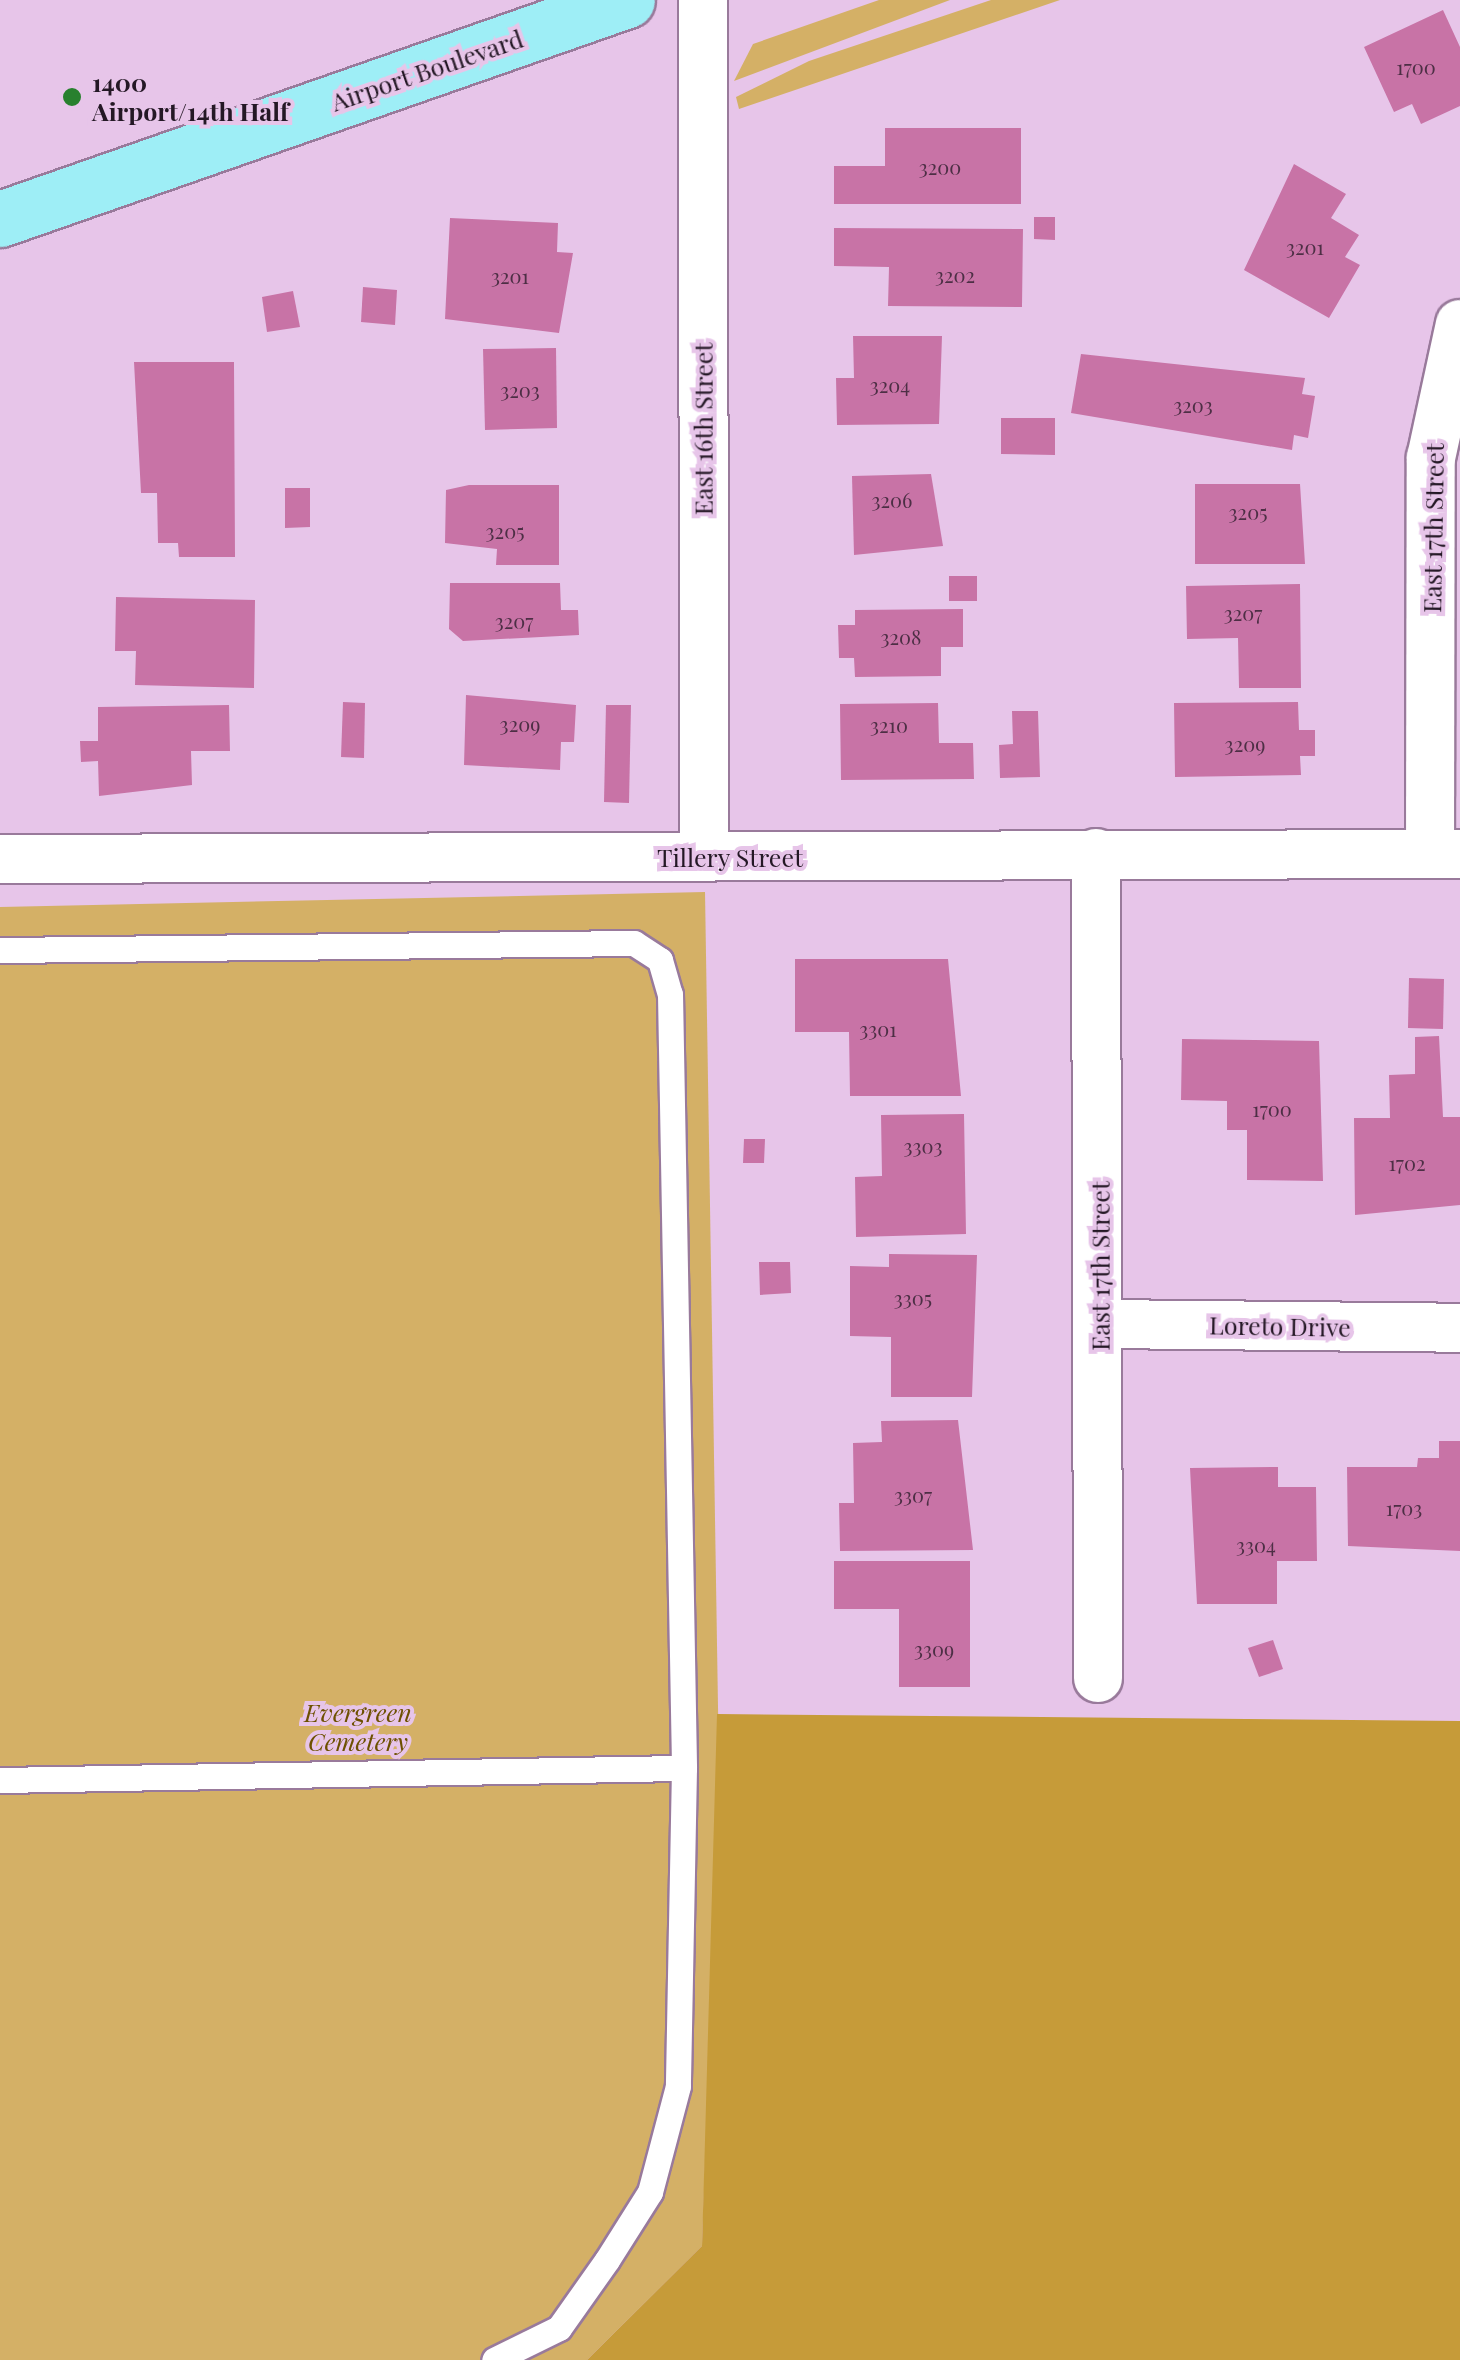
<!DOCTYPE html>
<html>
<head>
<meta charset="utf-8">
<style>
	body { margin:0 }
	#map { position:relative; width:1460px; height:2360px; overflow:hidden; background:#e7c5e9; font-family:"Playfair Display",serif }
	div>[style] { position:absolute }
	.green>* { inset:0; background:#d4b066 }
	.forest>* { inset:0; background:#c69b39 }
	.building>* { inset:0; background:#c873a6 }
	.roads { filter:drop-shadow(2px 0 #997a9b) drop-shadow(-2px 0 #997a9b) drop-shadow(0 2px #997a9b) drop-shadow(0 -2px #997a9b) }
	.lane>* { height:25px; margin:-12.5px; padding:0 12.5px; transform-origin:12.5px; border-radius:12.5px; background:#fff }
	.street>* { height:48px; margin:-24px; padding:0 24px; transform-origin:24px; border-radius:24px; background:#fff }
	.primary>* { height:55px; margin:-27.5px; padding:0 27.5px; transform-origin:27.5px; border-radius:27.5px; background:#9eeef6 }
	.dots>* { width:28px; height:28px; translate:-50% -50%; box-sizing:border-box; border:5px solid #e7c5e9; border-radius:50% }
	span { translate:-50% -50%; white-space:nowrap; text-align:center; line-height:1.15; -webkit-text-stroke:8px #e7c5e9; paint-order:stroke }
	.number-label { font-size:20px; color:#4d2f45 }
	.number-label span { -webkit-text-stroke-width:0 }
	.street-label { font-size:25px; color:#241825 }
	.poi-label { font-size:25px; color:#241825; font-weight:700 }
	.left { translate:0 -50%; text-align:left }
	.park-label { font-size:25px; color:#6d5000; font-style:italic }
</style>
</head>
<body>
<div id="map">
	<div class="green">
		<i style="clip-path:polygon(879px 0,950px 0,734px 81px,753px 44px)"></i>
		<i style="clip-path:polygon(991px 0,1060px 0,739px 109px,736px 97px,809px 61px)"></i>
		<i style="clip-path:polygon(705px 892px,719px 1769px,702px 2246px,587px 2360px,0 2360px,0 907px)"></i>
	</div>
	<div class="forest">
		<i style="clip-path:polygon(717px 1714px,1460px 1721px,1460px 2360px,587px 2360px,702px 2246px)"></i>
	</div>
	<div class="building">
		<i style="clip-path:polygon(1443px 10px,1460px 47px,1460px 106px,1421px 124px,1412px 104px,1394px 112px,1364px 47px)"></i>
		<i style="clip-path:polygon(885px 128px,1021px 128px,1021px 204px,834px 204px,834px 166px,885px 166px)"></i>
		<i style="clip-path:polygon(1294px 164px,1346px 194px,1331px 218px,1359px 235px,1345px 257px,1360px 265px,1329px 318px,1244px 270px)"></i>
		<i style="clip-path:polygon(1034px 217px,1055px 217px,1055px 240px,1034px 239px)"></i>
		<i style="clip-path:polygon(450px 218px,558px 223px,557px 252px,573px 253px,559px 333px,445px 319px)"></i>
		<i style="clip-path:polygon(834px 228px,1023px 229px,1022px 307px,888px 306px,889px 267px,834px 266px)"></i>
		<i style="clip-path:polygon(363px 287px,397px 290px,395px 325px,361px 322px)"></i>
		<i style="clip-path:polygon(293px 291px,300px 327px,267px 332px,262px 297px)"></i>
		<i style="clip-path:polygon(853px 336px,942px 336px,939px 424px,837px 425px,836px 378px,854px 378px)"></i>
		<i style="clip-path:polygon(556px 348px,557px 428px,485px 430px,483px 349px)"></i>
		<i style="clip-path:polygon(1081px 354px,1305px 378px,1302px 394px,1315px 396px,1308px 438px,1294px 435px,1292px 450px,1071px 413px)"></i>
		<i style="clip-path:polygon(134px 362px,234px 362px,235px 557px,179px 557px,178px 543px,158px 543px,157px 493px,141px 493px)"></i>
		<i style="clip-path:polygon(1001px 418px,1055px 418px,1055px 455px,1001px 454px)"></i>
		<i style="clip-path:polygon(931px 474px,943px 546px,854px 555px,852px 476px)"></i>
		<i style="clip-path:polygon(1195px 484px,1300px 484px,1305px 564px,1195px 564px)"></i>
		<i style="clip-path:polygon(469px 485px,559px 485px,559px 565px,496px 565px,497px 549px,445px 543px,446px 490px)"></i>
		<i style="clip-path:polygon(285px 488px,310px 488px,310px 527px,285px 528px)"></i>
		<i style="clip-path:polygon(949px 576px,977px 576px,977px 601px,949px 601px)"></i>
		<i style="clip-path:polygon(450px 583px,560px 583px,561px 610px,578px 610px,579px 635px,463px 641px,449px 629px)"></i>
		<i style="clip-path:polygon(1300px 584px,1301px 688px,1239px 688px,1238px 638px,1187px 639px,1186px 586px)"></i>
		<i style="clip-path:polygon(116px 597px,255px 600px,254px 688px,135px 685px,136px 651px,115px 651px)"></i>
		<i style="clip-path:polygon(963px 609px,963px 647px,941px 647px,941px 676px,855px 677px,854px 658px,839px 658px,838px 625px,855px 625px,855px 610px)"></i>
		<i style="clip-path:polygon(466px 695px,576px 705px,574px 742px,561px 742px,560px 770px,464px 765px)"></i>
		<i style="clip-path:polygon(343px 702px,365px 703px,364px 758px,341px 757px)"></i>
		<i style="clip-path:polygon(1298px 702px,1299px 730px,1315px 730px,1315px 756px,1300px 756px,1301px 775px,1175px 777px,1174px 703px)"></i>
		<i style="clip-path:polygon(938px 703px,939px 743px,973px 743px,974px 779px,841px 780px,840px 704px)"></i>
		<i style="clip-path:polygon(229px 705px,230px 751px,191px 751px,192px 785px,99px 796px,98px 761px,81px 762px,80px 741px,98px 741px,98px 707px)"></i>
		<i style="clip-path:polygon(606px 705px,631px 705px,629px 803px,604px 802px)"></i>
		<i style="clip-path:polygon(1012px 711px,1038px 711px,1040px 777px,1000px 778px,999px 745px,1013px 744px)"></i>
		<i style="clip-path:polygon(795px 959px,948px 959px,961px 1096px,850px 1096px,849px 1032px,795px 1032px)"></i>
		<i style="clip-path:polygon(1409px 978px,1444px 979px,1443px 1029px,1408px 1028px)"></i>
		<i style="clip-path:polygon(1439px 1036px,1443px 1117px,1460px 1117px,1460px 1205px,1355px 1215px,1354px 1118px,1390px 1118px,1389px 1075px,1415px 1074px,1415px 1037px)"></i>
		<i style="clip-path:polygon(1182px 1039px,1319px 1041px,1323px 1181px,1247px 1180px,1247px 1130px,1227px 1130px,1227px 1101px,1181px 1100px)"></i>
		<i style="clip-path:polygon(964px 1114px,966px 1234px,856px 1237px,855px 1177px,882px 1176px,881px 1115px)"></i>
		<i style="clip-path:polygon(744px 1139px,765px 1139px,764px 1163px,743px 1163px)"></i>
		<i style="clip-path:polygon(889px 1254px,977px 1255px,972px 1397px,891px 1397px,891px 1337px,850px 1336px,850px 1266px,889px 1267px)"></i>
		<i style="clip-path:polygon(759px 1262px,790px 1262px,791px 1293px,760px 1295px)"></i>
		<i style="clip-path:polygon(958px 1420px,973px 1550px,840px 1551px,839px 1503px,854px 1503px,853px 1443px,882px 1442px,881px 1421px)"></i>
		<i style="clip-path:polygon(1439px 1441px,1460px 1441px,1460px 1551px,1348px 1546px,1347px 1467px,1417px 1467px,1418px 1458px,1439px 1458px)"></i>
		<i style="clip-path:polygon(1278px 1467px,1278px 1487px,1316px 1487px,1317px 1561px,1277px 1561px,1277px 1604px,1197px 1604px,1190px 1468px)"></i>
		<i style="clip-path:polygon(834px 1561px,970px 1561px,970px 1687px,899px 1687px,899px 1609px,834px 1609px)"></i>
		<i style="clip-path:polygon(1273px 1640px,1283px 1669px,1259px 1677px,1248px 1648px)"></i>
	</div>
	<div class="roads">
		<div class="lane">
			<i style="left:0;top:950px;width:634px;rotate:-0.63deg"></i>
			<i style="left:634px;top:943px;width:31px;rotate:33deg"></i>
			<i style="left:660px;top:960px;width:35px;rotate:74deg"></i>
			<i style="left:670px;top:994px;width:774px;rotate:88.96deg"></i>
			<i style="left:684px;top:1768px;width:318px;rotate:91.1deg"></i>
			<i style="left:678px;top:2086px;width:110px;rotate:104.8deg"></i>
			<i style="left:650px;top:2192px;width:80px;rotate:122.3deg"></i>
			<i style="left:607px;top:2260px;width:83px;rotate:125.2deg"></i>
			<i style="left:559px;top:2328px;width:72px;rotate:153.8deg"></i>
			<i style="left:0;top:1780px;width:684px;rotate:-1.01deg"></i>
		</div>
		<div class="street">
			<i style="left:703px;top:0;width:857px;rotate:89.93deg"></i>
			<i style="left:1096px;top:853px;width:825px;rotate:89.86deg"></i>
			<i style="left:1430px;top:854px;width:396px;rotate:-89.9deg"></i>
			<i style="left:1431px;top:458px;width:137px;rotate:-77.8deg"></i>
			<i style="left:0;top:859px;width:1460px;rotate:-0.2deg"></i>
			<i style="left:1101px;top:1324px;width:359px;rotate:0.6deg"></i>
		</div>
		<div class="primary">
			<i style="left:0;top:219px;width:664px;rotate:-19.25deg"></i>
		</div>
	</div>
	<div class="dots">
		<i style="left:72px;top:97px;background:#28802e"></i>
	</div>
	<div class="number-label">
		<span style="left:1416px;top:66px">1700</span>
		<span style="left:940px;top:166px">3200</span>
		<span style="left:1305px;top:246px">3201</span>
		<span style="left:955px;top:274px">3202</span>
		<span style="left:510px;top:275px">3201</span>
		<span style="left:890px;top:384px">3204</span>
		<span style="left:520px;top:389px">3203</span>
		<span style="left:1193px;top:404px">3203</span>
		<span style="left:892px;top:499px">3206</span>
		<span style="left:1248px;top:511px">3205</span>
		<span style="left:505px;top:530px">3205</span>
		<span style="left:1243px;top:612px">3207</span>
		<span style="left:514px;top:620px">3207</span>
		<span style="left:901px;top:636px">3208</span>
		<span style="left:520px;top:723px">3209</span>
		<span style="left:889px;top:724px">3210</span>
		<span style="left:1245px;top:743px">3209</span>
		<span style="left:878px;top:1028px">3301</span>
		<span style="left:1272px;top:1108px">1700</span>
		<span style="left:923px;top:1145px">3303</span>
		<span style="left:1407px;top:1162px">1702</span>
		<span style="left:913px;top:1297px">3305</span>
		<span style="left:913px;top:1494px">3307</span>
		<span style="left:1404px;top:1507px">1703</span>
		<span style="left:1256px;top:1544px">3304</span>
		<span style="left:934px;top:1648px">3309</span>
	</div>
	<div class="street-label">
		<span style="left:427px;top:70px;rotate:-19deg">Airport Boulevard</span>
		<span style="left:703px;top:429px;rotate:-90deg">East 16th Street</span>
		<span style="left:1433px;top:528px;rotate:-89deg">East 17th Street</span>
		<span style="left:730px;top:857px">Tillery Street</span>
		<span style="left:1100px;top:1266px;rotate:-90deg">East 17th Street</span>
		<span style="left:1280px;top:1326px;rotate:1deg">Loreto Drive</span>
	</div>
	<div class="poi-label">
		<span class="left" style="left:92px;top:97px">1400<br>Airport/14th Half</span>
	</div>
	<div class="park-label">
		<span style="left:358px;top:1727px">Evergreen<br>Cemetery</span>
	</div>
</div>
</body>
</html>
